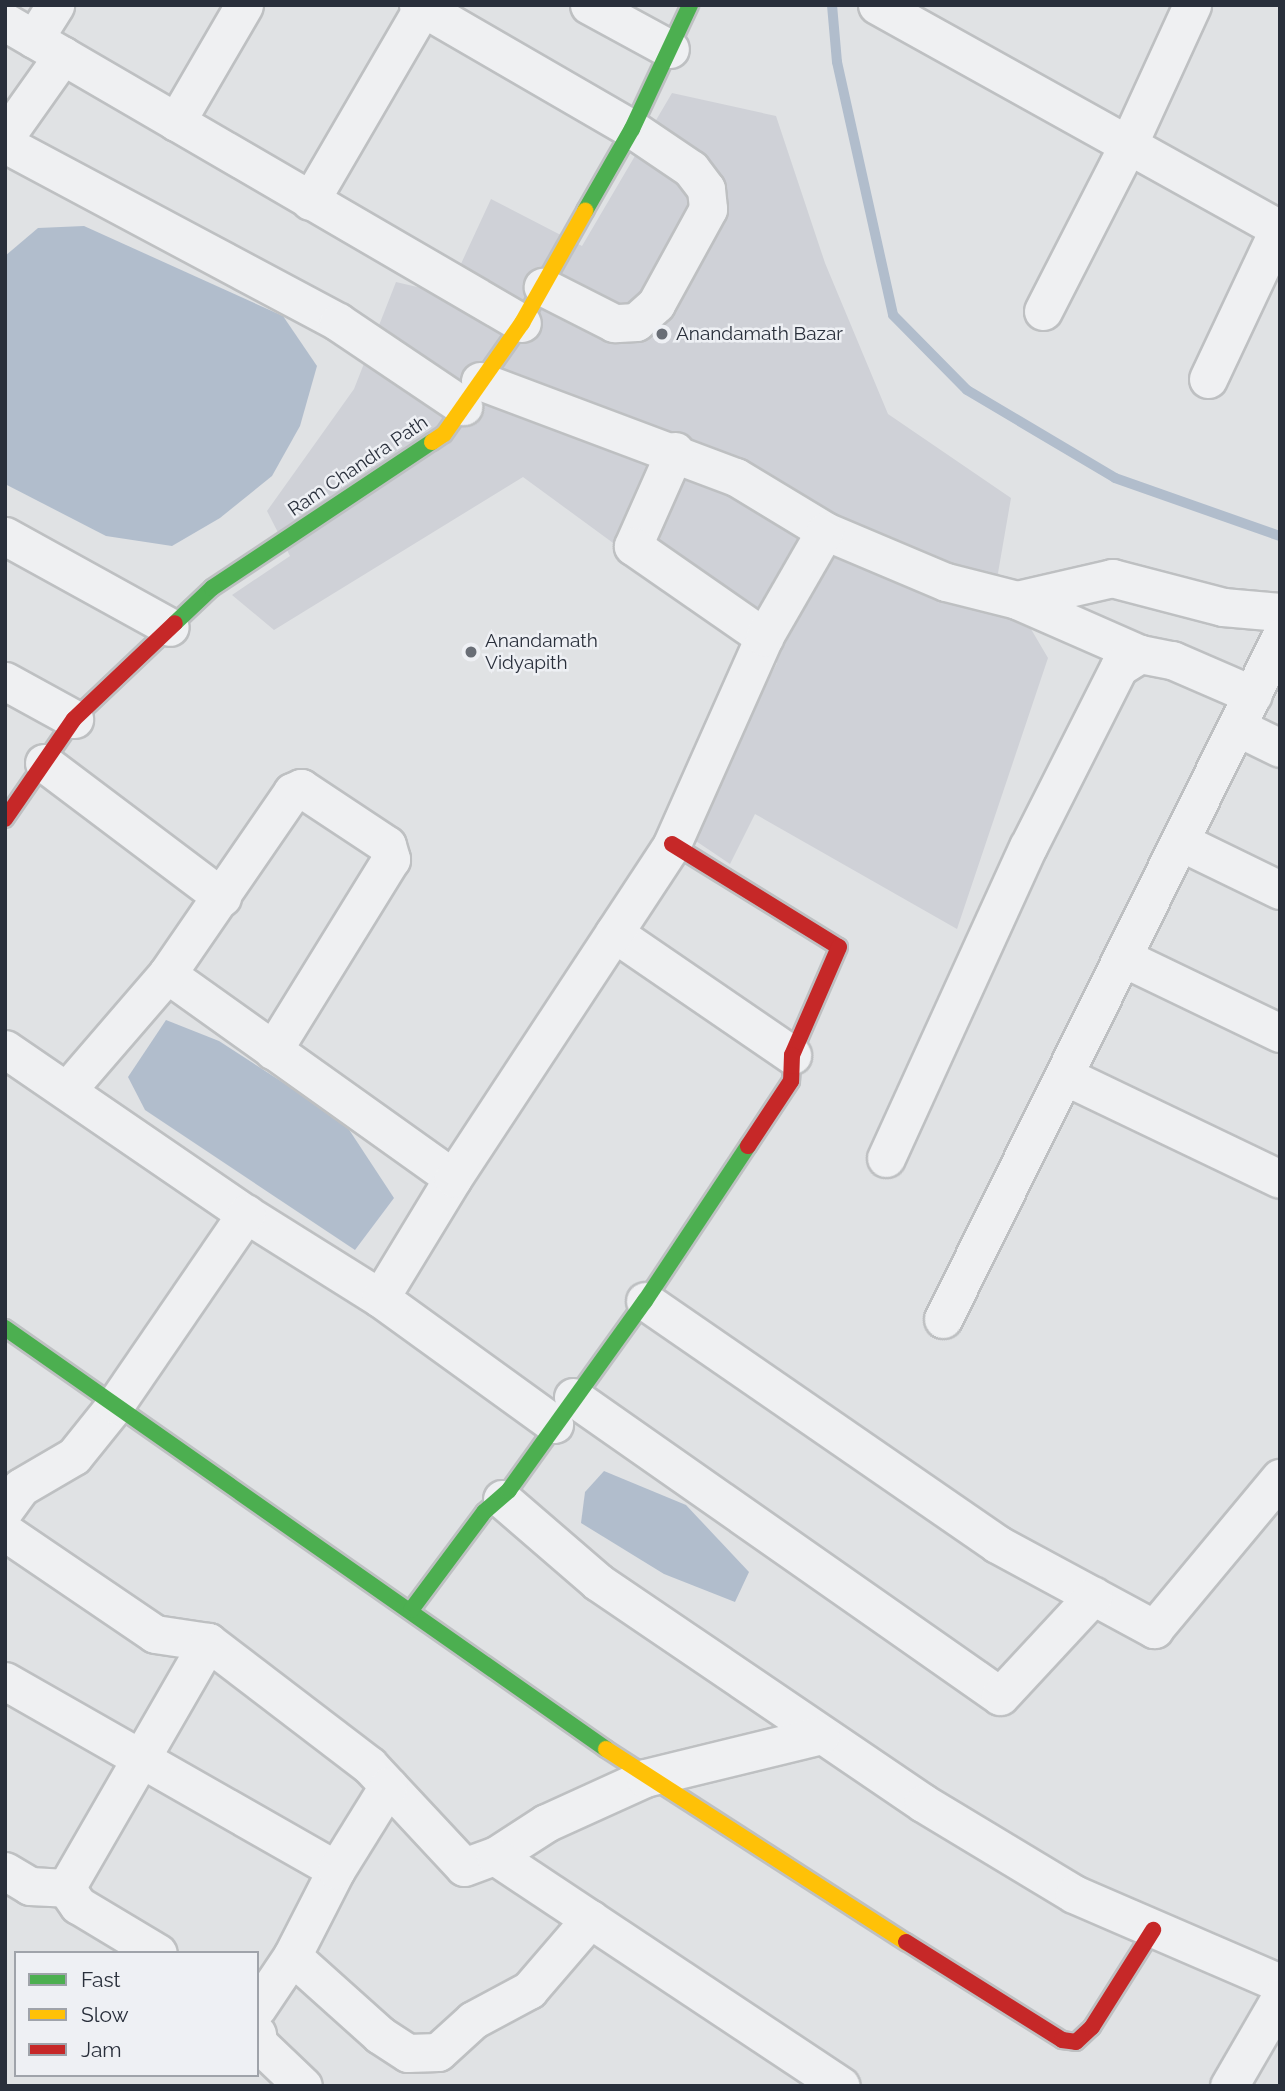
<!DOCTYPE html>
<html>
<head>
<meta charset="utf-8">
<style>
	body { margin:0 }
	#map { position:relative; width:1285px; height:2091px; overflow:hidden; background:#e0e2e4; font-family:Raleway,sans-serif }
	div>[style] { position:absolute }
	.built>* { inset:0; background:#cfd1d7 }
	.water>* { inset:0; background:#b1bdcc }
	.stream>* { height:10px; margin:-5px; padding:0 5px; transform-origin:5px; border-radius:5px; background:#b1bdcc }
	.roads { filter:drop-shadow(2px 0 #bec0c2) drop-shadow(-2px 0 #bec0c2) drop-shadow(0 2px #bec0c2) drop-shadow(0 -2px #bec0c2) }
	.street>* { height:37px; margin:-18.5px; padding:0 18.5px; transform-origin:18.5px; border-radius:18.5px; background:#eff0f2 }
	.fast>* { height:16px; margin:-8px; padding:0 8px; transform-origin:8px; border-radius:8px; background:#4caf50 }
	.slow>* { height:16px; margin:-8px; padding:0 8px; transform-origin:8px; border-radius:8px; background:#ffc107 }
	.jam>* { height:16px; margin:-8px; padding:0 8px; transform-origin:8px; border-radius:8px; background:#c62828 }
	.dots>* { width:19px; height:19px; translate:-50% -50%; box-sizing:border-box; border:4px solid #eef0f4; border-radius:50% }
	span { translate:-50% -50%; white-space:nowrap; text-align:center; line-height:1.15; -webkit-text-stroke:5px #eef0f4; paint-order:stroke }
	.poi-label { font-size:19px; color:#292f3b }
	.left { translate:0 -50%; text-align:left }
	.street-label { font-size:19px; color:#292f3b }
	.frame { position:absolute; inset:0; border:7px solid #292f3b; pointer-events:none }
	.legend { position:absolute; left:14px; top:1951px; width:245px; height:126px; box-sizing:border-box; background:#eef0f4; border:2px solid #9fa3aa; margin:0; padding:9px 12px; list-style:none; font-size:21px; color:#292f3b }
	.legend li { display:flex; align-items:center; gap:14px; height:35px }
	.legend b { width:35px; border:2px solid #9fa3aa }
</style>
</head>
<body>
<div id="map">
	<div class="built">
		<i style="clip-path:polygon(672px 93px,776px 116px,825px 263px,888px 414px,1011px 498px,998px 573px,1048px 658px,957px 929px,755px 814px,730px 864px,687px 835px,777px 663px,523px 477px,274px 630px,232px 595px,290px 556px,267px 511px,354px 389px,396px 282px,447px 294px,491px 199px,582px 246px)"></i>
	</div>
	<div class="water">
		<i style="clip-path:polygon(84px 226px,283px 316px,317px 366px,300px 426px,272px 476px,220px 518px,172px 546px,106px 536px,5px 484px,5px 256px,38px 228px)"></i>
		<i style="clip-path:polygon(166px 1020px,219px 1041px,344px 1122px,394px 1198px,355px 1250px,145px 1110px,128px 1077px)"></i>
		<i style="clip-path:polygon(604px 1471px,686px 1505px,749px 1572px,735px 1602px,664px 1574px,581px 1523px,585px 1492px)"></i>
	</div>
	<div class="stream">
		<i style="left:832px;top:5px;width:57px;rotate:85deg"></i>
		<i style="left:837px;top:62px;width:259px;rotate:77.5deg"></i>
		<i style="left:893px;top:315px;width:105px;rotate:45.4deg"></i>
		<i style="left:967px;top:390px;width:172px;rotate:30.7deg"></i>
		<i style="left:1115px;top:478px;width:175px;rotate:19.4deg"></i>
	</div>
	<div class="roads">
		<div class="street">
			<i style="left:418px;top:5px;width:247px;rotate:30.1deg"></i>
			<i style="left:632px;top:129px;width:71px;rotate:34.1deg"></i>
			<i style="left:691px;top:169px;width:25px;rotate:53deg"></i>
			<i style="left:706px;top:189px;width:20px;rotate:84deg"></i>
			<i style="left:708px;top:209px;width:108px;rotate:118.7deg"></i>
			<i style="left:656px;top:304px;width:27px;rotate:138deg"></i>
			<i style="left:636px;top:322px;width:22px;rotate:177deg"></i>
			<i style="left:614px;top:323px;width:80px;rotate:-153.1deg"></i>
			<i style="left:589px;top:5px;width:92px;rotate:28.5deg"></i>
			<i style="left:877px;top:5px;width:461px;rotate:29.1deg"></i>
			<i style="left:5px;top:22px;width:598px;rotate:30.21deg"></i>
			<i style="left:34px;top:39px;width:40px;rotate:-58deg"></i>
			<i style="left:176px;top:122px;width:135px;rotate:-59.8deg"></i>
			<i style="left:5px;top:137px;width:100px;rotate:-54.7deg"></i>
			<i style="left:5px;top:144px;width:378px;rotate:28.1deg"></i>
			<i style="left:338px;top:322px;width:151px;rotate:33.9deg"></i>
			<i style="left:310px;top:201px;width:227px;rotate:-59.8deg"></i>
			<i style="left:1043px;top:311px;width:186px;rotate:-62.9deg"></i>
			<i style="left:1128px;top:145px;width:154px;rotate:-65.4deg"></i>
			<i style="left:1208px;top:379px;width:169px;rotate:-64.8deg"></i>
			<i style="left:480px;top:381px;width:273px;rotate:20.6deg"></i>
			<i style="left:736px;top:477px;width:104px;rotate:31.2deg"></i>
			<i style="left:825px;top:531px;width:131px;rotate:22.9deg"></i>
			<i style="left:946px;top:582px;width:73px;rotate:14.2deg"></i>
			<i style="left:1017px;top:600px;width:98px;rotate:-13deg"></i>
			<i style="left:1112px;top:578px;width:115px;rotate:14.6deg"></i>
			<i style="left:1223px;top:607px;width:57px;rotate:5deg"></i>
			<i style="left:675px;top:451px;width:104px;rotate:113.9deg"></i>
			<i style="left:633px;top:546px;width:160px;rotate:34.8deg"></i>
			<i style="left:5px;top:536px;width:188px;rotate:28.9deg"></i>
			<i style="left:1017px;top:600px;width:134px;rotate:23.7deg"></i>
			<i style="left:5px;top:681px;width:79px;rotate:28.8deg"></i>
			<i style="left:1237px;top:727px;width:48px;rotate:26deg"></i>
			<i style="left:44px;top:763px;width:223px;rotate:37deg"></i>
			<i style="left:1181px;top:842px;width:110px;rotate:25.9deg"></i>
			<i style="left:614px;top:933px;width:216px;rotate:34.4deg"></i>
			<i style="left:1124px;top:958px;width:173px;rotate:25.7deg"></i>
			<i style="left:167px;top:974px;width:351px;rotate:35.5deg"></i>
			<i style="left:5px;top:1049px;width:292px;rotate:34.4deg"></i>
			<i style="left:246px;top:1214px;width:158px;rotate:32.1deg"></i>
			<i style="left:380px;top:1298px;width:215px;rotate:35.9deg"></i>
			<i style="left:1065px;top:1076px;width:238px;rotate:25.6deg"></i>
			<i style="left:67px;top:1090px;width:153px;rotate:-49.2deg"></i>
			<i style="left:167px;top:974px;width:221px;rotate:-55.5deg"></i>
			<i style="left:292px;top:792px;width:10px;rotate:-24deg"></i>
			<i style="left:301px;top:788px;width:103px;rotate:33.5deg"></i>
			<i style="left:387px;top:845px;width:15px;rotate:74deg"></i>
			<i style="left:391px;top:859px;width:225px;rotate:121.7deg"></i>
			<i style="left:886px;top:1158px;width:342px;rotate:-65.5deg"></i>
			<i style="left:1028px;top:847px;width:202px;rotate:-63.2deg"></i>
			<i style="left:1119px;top:667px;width:25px;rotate:-32deg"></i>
			<i style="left:1140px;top:654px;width:33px;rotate:11deg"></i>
			<i style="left:1172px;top:660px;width:88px;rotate:23.4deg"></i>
			<i style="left:380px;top:1298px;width:140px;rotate:-58.7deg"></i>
			<i style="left:453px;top:1178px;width:399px;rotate:-56.7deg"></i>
			<i style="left:672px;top:844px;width:227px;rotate:-66deg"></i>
			<i style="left:764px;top:637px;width:122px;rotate:-60.1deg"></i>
			<i style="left:645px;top:1301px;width:428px;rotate:34.6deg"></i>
			<i style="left:997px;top:1544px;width:179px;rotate:28.4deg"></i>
			<i style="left:1154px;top:1629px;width:197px;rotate:-50.2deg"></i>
			<i style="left:943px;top:1319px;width:760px;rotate:-63.67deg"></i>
			<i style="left:573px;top:1397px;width:521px;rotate:35deg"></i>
			<i style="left:1000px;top:1696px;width:137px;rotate:-47.1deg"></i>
			<i style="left:502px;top:1499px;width:127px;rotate:40.8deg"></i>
			<i style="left:598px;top:1582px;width:393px;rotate:34.2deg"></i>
			<i style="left:923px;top:1803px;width:176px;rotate:31.1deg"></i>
			<i style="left:1074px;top:1894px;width:224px;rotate:23.4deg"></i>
			<i style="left:5px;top:1509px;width:27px;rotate:-54deg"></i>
			<i style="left:21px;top:1487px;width:61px;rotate:-30.3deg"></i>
			<i style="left:74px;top:1456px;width:65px;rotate:-51.2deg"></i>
			<i style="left:115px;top:1405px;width:232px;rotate:-55.6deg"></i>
			<i style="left:5px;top:1532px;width:181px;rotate:34.2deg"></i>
			<i style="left:155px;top:1634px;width:54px;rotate:8.6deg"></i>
			<i style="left:208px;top:1642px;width:203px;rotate:37.4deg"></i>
			<i style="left:369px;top:1765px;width:139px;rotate:47deg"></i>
			<i style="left:464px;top:1867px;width:33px;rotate:-20deg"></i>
			<i style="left:495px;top:1856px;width:61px;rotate:-32.9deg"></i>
			<i style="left:546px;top:1823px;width:109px;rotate:-24.4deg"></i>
			<i style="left:645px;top:1778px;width:181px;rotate:-13.7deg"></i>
			<i style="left:5px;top:1681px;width:381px;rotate:29.7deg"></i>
			<i style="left:495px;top:1856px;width:415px;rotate:33.6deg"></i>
			<i style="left:5px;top:1871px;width:29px;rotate:31deg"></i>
			<i style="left:30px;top:1886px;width:36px;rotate:3deg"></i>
			<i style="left:66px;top:1888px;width:21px;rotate:55deg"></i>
			<i style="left:78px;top:1905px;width:93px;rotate:31deg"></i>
			<i style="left:66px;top:1888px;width:284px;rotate:-60deg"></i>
			<i style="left:292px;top:1956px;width:118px;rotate:41.9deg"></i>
			<i style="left:380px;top:2035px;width:33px;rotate:33deg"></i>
			<i style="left:408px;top:2053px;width:30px;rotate:-2deg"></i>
			<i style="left:438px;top:2052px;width:47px;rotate:-42.4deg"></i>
			<i style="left:473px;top:2020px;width:64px;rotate:-28.2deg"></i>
			<i style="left:529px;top:1990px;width:94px;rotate:-49.3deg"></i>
			<i style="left:257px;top:2008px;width:63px;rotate:-56.1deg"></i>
			<i style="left:292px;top:1956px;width:97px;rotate:-62.9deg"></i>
			<i style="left:336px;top:1870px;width:99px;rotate:-58.2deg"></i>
			<i style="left:257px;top:2034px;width:9px;rotate:84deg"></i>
			<i style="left:258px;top:2043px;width:62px;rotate:43.7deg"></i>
			<i style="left:1229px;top:2086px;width:102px;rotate:-59.9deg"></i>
		</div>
		<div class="fast">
			<i style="left:585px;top:211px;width:95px;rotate:-60.2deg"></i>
			<i style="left:632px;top:129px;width:137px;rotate:-64.9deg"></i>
			<i style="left:175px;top:623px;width:51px;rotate:-43.4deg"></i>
			<i style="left:212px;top:588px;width:264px;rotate:-33.6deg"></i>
			<i style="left:5px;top:1328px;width:734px;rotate:35.01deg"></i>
			<i style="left:411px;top:1610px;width:122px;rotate:-53.3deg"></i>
			<i style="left:484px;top:1512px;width:33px;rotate:-41deg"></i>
			<i style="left:509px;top:1490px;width:233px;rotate:-54.3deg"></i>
			<i style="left:645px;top:1301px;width:186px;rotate:-56.4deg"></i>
		</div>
		<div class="slow">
			<i style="left:432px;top:442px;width:14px;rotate:-34deg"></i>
			<i style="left:444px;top:434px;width:136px;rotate:-54.9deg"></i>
			<i style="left:522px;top:323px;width:129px;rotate:-60.6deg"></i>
			<i style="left:606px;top:1749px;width:357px;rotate:32.8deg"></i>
		</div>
		<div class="jam">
			<i style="left:5px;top:819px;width:121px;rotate:-55.4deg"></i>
			<i style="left:74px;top:719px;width:139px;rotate:-43.5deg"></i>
			<i style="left:672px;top:844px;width:196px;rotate:31.7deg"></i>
			<i style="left:839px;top:947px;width:118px;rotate:113.5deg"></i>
			<i style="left:792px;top:1055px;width:26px;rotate:92deg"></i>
			<i style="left:791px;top:1081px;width:78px;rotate:123.5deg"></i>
			<i style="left:906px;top:1942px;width:184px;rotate:32.1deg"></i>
			<i style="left:1062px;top:2040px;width:14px;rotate:8deg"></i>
			<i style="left:1076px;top:2042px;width:22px;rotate:-43deg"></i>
			<i style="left:1092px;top:2027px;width:115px;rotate:-57.8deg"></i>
		</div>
	</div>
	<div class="dots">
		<i style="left:662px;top:334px;background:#696e76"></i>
		<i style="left:471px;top:652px;background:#696e76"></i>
	</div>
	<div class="poi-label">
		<span class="left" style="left:676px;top:334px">Anandamath Bazar</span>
		<span class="left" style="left:485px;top:652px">Anandamath<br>Vidyapith</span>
	</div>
	<div class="street-label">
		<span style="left:358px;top:466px;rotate:-34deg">Ram Chandra Path</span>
	</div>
	<div class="frame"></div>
	<ul class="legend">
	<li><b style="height:9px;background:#4caf50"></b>Fast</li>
	<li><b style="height:9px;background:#ffc107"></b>Slow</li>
	<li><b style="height:9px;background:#c62828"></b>Jam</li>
	</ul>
</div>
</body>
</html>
